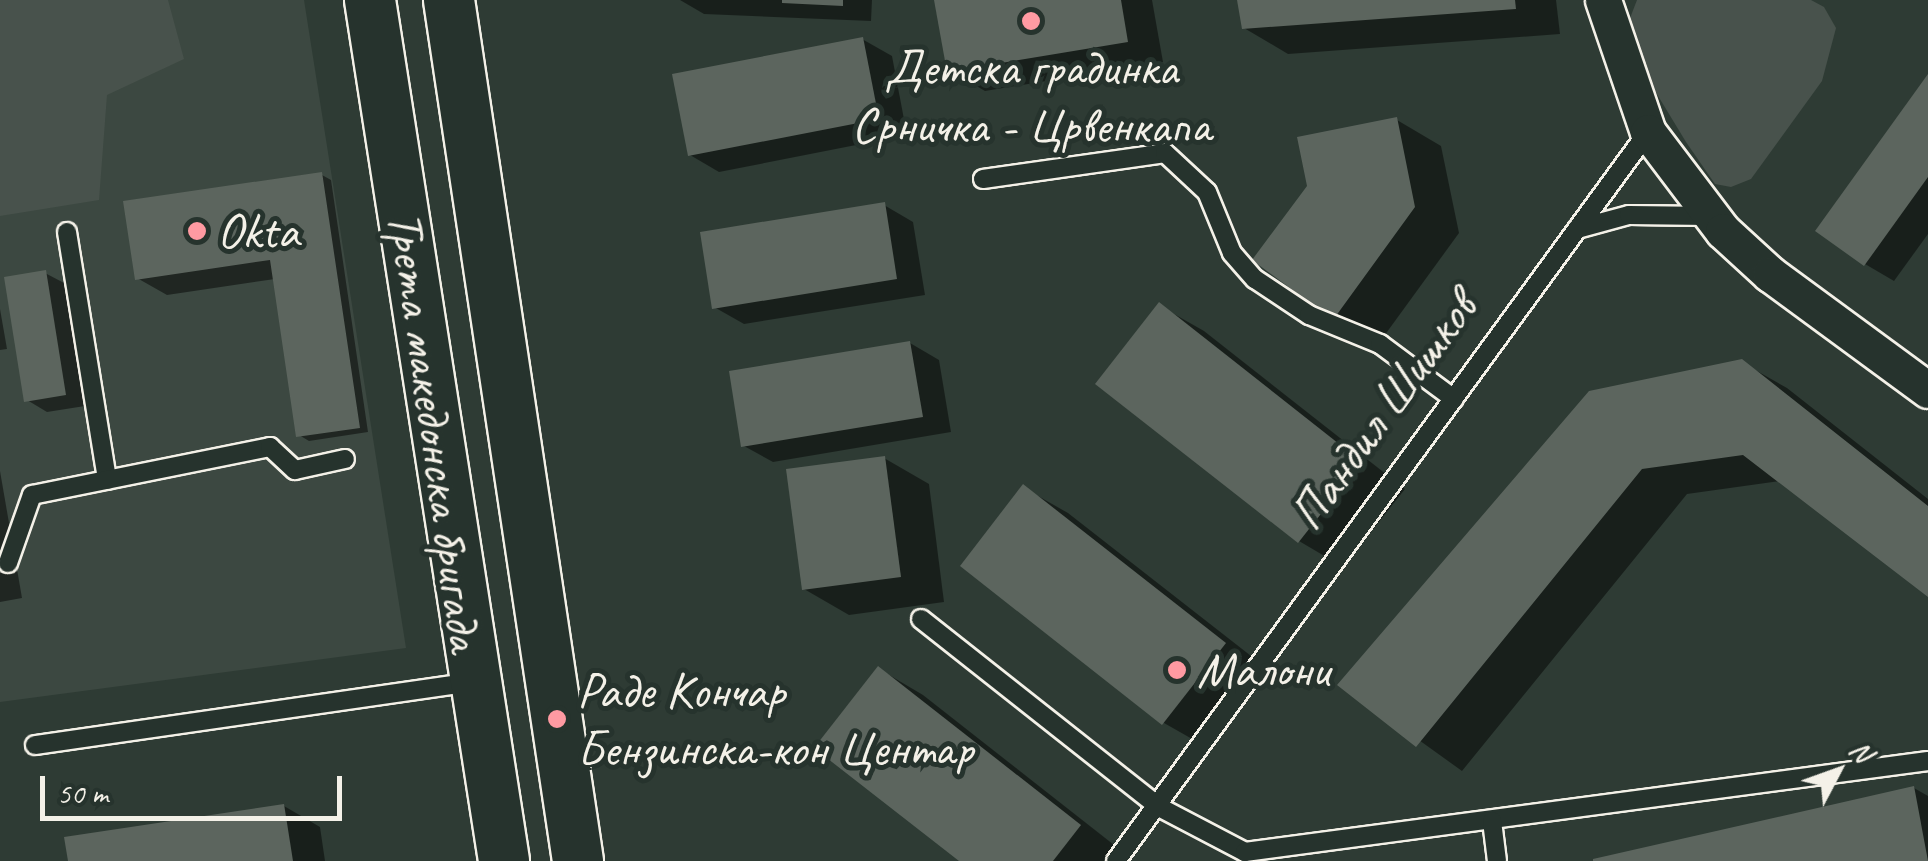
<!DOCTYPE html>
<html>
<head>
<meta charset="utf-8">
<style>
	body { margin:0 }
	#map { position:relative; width:1928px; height:861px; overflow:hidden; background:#2e3b34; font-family:Caveat,sans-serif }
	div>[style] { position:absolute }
	.built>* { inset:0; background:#3c4841 }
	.green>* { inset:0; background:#48524c }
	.shadow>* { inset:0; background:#0007 }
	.building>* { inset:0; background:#5c655e }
	.roads { filter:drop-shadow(2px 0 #f4f1e8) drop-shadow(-2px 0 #f4f1e8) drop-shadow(0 2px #f4f1e8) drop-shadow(0 -2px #f4f1e8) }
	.lane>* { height:18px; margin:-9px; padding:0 9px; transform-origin:9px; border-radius:9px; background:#26332d }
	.street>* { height:35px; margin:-17.5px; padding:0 17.5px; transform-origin:17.5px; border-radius:17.5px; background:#26332d }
	.secondary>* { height:50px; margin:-25px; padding:0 25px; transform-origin:25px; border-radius:25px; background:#26332d }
	.dots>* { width:28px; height:28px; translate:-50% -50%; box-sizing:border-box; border:5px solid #26332d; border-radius:50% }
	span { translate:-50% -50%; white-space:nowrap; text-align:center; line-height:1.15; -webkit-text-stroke:10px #26332d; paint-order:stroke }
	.poi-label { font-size:50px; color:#f4f1e8 }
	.left { translate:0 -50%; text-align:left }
	.street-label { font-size:50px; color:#f4f1e8 }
	.north { position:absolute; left:1788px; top:721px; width:100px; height:100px; -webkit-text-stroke:8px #26332d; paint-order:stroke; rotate:49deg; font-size:28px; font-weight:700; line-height:40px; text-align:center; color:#f4f1e8 }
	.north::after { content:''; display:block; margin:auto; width:35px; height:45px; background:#f4f1e8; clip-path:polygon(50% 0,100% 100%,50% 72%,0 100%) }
	.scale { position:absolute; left:40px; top:776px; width:302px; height:45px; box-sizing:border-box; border:5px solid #f4f1e8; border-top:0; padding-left:12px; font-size:30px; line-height:35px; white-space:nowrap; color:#f4f1e8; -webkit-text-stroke:8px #26332d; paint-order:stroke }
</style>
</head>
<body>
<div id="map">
	<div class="built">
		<i style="clip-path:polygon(0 0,304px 0,406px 648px,0 702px)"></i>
	</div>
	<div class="green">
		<i style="clip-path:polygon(0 0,168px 0,184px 59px,107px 95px,99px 200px,0 216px)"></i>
		<i style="clip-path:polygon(1637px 0,1811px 0,1824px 7px,1836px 28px,1822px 81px,1751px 179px,1731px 187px,1715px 184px,1686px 142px,1649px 81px,1627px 26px)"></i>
	</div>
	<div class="shadow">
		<i style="clip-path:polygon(680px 0,872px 0,871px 21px,704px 14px)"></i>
		<i style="clip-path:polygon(937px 0,1152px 0,1163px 62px,985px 91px,949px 70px)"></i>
		<i style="clip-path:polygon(1240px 0,1556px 0,1560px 34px,1288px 54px,1244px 28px)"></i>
		<i style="clip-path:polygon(862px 39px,892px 56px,907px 135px,719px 172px,690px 155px)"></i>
		<i style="clip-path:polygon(1928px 78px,1928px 234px,1894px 281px,1865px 264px)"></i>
		<i style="clip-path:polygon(1397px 120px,1441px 146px,1459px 233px,1379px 343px,1335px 318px)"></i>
		<i style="clip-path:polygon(322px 175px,331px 180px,368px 432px,309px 441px,299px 435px,275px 279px,167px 295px,137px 278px)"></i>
		<i style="clip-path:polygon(884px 205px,913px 222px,925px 295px,744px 324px,714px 307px)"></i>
		<i style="clip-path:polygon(45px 273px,66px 284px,85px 406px,47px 412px,27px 400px)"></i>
		<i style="clip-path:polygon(1160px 306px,1204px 331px,1405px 489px,1343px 567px,1299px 541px)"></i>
		<i style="clip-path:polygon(0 309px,7px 349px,0 350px)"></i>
		<i style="clip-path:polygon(910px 343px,939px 360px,951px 432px,773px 462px,744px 446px)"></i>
		<i style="clip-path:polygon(1741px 362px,1787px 388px,1928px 499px,1928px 594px,1780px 481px,1687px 494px,1462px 771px,1341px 684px)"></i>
		<i style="clip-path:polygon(884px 458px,929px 484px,944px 602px,849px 615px,804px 589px)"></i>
		<i style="clip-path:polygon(0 471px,22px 598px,0 602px)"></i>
		<i style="clip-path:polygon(1024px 488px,1068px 513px,1269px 670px,1208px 748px,1164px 723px)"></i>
		<i style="clip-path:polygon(879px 669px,923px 695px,1123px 852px,1116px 861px,963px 861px)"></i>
		<i style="clip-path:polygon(1914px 788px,1928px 796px,1928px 861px,1597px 861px)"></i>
		<i style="clip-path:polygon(284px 806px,320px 827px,325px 861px,71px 861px)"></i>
	</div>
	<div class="building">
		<i style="clip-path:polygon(782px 0,843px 0,843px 6px,782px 3px)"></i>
		<i style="clip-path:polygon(934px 0,1121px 0,1128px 42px,947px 72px)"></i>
		<i style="clip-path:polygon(1237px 0,1515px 0,1516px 9px,1242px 29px)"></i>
		<i style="clip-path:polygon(863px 37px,879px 119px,688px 156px,672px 74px)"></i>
		<i style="clip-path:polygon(1928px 74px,1928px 177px,1864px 266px,1815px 231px)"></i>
		<i style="clip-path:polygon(1397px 117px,1415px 207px,1333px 320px,1252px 260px,1307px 186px,1297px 137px)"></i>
		<i style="clip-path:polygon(322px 172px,360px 428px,296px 437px,270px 260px,135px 280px,123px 201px)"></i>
		<i style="clip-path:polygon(885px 202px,897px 279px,712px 309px,700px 232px)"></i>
		<i style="clip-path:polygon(46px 270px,66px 395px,24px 402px,4px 277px)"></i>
		<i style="clip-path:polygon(1159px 302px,1362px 462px,1298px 543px,1095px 384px)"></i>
		<i style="clip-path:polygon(910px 341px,923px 417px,741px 447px,729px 371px)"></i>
		<i style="clip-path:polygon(1742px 359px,1928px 506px,1928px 597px,1743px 455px,1642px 469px,1416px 747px,1337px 685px,1589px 391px)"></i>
		<i style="clip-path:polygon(885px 456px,901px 577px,802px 590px,786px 469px)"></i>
		<i style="clip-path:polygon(1023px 484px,1226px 643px,1162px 725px,960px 566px)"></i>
		<i style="clip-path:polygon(878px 666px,1081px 825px,1053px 861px,959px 861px,814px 748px)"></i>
		<i style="clip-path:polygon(1914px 786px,1928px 861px,1593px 861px,1593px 859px)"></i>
		<i style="clip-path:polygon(284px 804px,293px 861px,68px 861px,64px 837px)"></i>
	</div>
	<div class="roads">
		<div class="lane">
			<i style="left:983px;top:179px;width:184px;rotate:-8.1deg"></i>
			<i style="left:1165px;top:153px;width:57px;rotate:42.9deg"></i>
			<i style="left:1207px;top:192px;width:66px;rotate:67.7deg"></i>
			<i style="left:1232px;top:253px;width:35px;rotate:49deg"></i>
			<i style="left:1255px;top:279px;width:65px;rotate:33.7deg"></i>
			<i style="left:1309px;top:315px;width:77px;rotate:22.2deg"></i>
			<i style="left:1380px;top:344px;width:92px;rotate:36.6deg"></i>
			<i style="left:1577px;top:229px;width:54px;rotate:-15.1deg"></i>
			<i style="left:1629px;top:215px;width:80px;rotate:0.7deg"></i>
			<i style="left:67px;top:232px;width:251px;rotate:80.8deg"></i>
			<i style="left:8px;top:563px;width:72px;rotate:-70.6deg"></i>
			<i style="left:32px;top:495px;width:243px;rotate:-11.4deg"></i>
			<i style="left:270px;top:447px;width:34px;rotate:43deg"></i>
			<i style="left:295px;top:470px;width:51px;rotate:-12.4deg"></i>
			<i style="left:921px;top:619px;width:303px;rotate:38.3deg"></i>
			<i style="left:1159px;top:807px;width:97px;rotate:27.6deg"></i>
			<i style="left:1245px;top:852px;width:689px;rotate:-7.59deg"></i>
			<i style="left:35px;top:745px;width:441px;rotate:-8.2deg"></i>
			<i style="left:1492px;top:821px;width:40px;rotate:82.9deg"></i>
			<i style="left:1116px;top:861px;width:902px;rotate:-53.88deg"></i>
		</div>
		<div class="street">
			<i style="left:1603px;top:0;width:139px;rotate:71.2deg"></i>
			<i style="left:1648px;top:132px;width:124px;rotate:52.9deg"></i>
			<i style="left:1723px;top:231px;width:64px;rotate:42.5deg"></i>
			<i style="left:1770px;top:274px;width:196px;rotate:36.3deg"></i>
		</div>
		<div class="secondary">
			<i style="left:370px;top:0;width:871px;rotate:81.15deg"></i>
			<i style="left:449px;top:0;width:871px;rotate:81.48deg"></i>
		</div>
	</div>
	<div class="dots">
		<i style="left:1031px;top:21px;background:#ff9aa2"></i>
		<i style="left:197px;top:231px;background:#ff9aa2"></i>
		<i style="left:1177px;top:670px;background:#ff9aa2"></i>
		<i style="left:557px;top:719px;background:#ff9aa2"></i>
	</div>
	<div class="poi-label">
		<span style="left:1031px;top:96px">Детска градинка<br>Срничка - Црвенкапа</span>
		<span class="left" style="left:217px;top:231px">Okta</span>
		<span class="left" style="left:1197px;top:670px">Малони</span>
		<span class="left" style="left:577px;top:719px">Раде Кончар<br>Бензинска-кон Центар</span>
	</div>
	<div class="street-label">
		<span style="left:1383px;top:411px;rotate:-54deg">Пандил Шишков</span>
		<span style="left:435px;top:431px;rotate:82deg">Трета македонска бригада</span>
	</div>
	<div class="north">N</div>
	<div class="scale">50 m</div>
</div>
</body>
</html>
